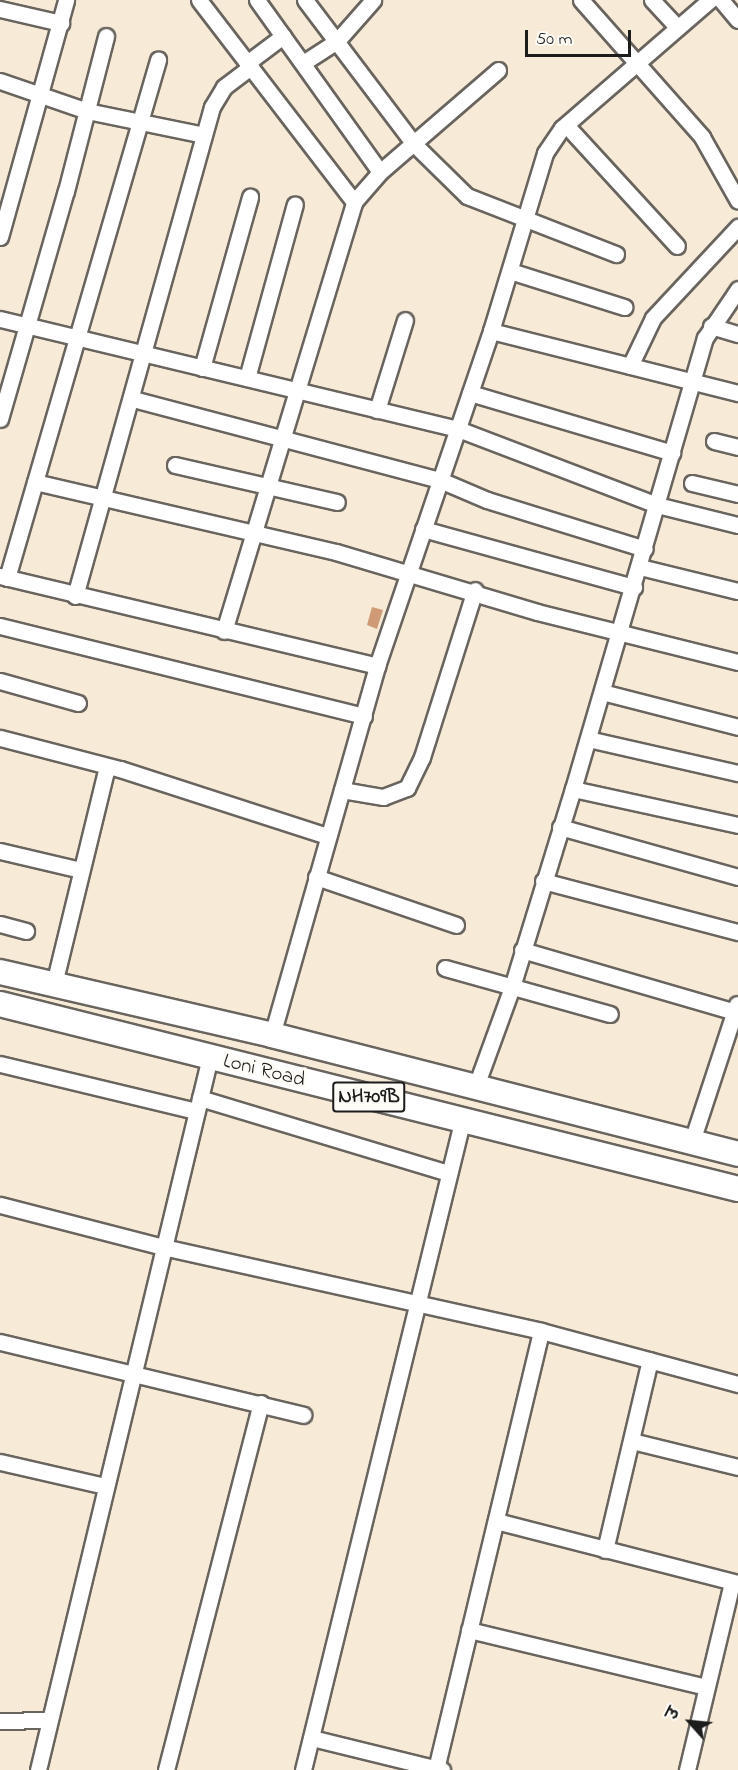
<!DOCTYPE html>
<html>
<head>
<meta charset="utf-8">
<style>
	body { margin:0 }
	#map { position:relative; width:738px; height:1770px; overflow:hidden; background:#f7ebd8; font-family:"Indie Flower","Playpen Sans Deva",sans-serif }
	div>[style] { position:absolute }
	.building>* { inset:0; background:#cf9b77 }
	.roads { filter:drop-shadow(2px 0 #69645e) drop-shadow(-2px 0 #69645e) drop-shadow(0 2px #69645e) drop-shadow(0 -2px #69645e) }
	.minor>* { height:15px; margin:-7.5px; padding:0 7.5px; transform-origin:7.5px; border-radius:7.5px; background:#fff }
	.trunk>* { height:24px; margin:-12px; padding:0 12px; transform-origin:12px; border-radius:12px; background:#fff }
	span { translate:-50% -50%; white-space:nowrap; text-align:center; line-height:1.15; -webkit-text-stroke:6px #fdfcf7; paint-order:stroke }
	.shield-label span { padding:2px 4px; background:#fdfcf7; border:2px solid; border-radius:4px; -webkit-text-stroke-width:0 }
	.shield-label { font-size:20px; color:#1c1c1c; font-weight:700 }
	.street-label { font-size:21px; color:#1c1c1c }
	.north { position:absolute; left:660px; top:1692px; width:60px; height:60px; -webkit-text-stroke:4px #fdfcf7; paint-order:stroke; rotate:297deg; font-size:16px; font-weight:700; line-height:24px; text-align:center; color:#1c1c1c }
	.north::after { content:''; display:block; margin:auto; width:21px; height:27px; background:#1c1c1c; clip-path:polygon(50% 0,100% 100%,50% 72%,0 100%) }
	.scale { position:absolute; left:525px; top:30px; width:106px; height:27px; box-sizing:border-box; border:3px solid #1c1c1c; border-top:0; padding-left:8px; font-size:18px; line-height:21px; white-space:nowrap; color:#1c1c1c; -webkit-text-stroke:4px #fdfcf7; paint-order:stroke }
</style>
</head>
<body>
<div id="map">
	<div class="building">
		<i style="clip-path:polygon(372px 607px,383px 610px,377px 629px,367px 625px)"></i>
	</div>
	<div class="roads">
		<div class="minor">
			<i style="left:199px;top:0;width:255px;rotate:52.5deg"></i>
			<i style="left:257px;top:0;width:211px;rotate:54.4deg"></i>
			<i style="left:305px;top:0;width:179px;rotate:52.9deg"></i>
			<i style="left:413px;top:143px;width:76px;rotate:44.5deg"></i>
			<i style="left:467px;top:196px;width:160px;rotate:21.3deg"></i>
			<i style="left:581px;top:0;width:183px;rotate:48.5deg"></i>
			<i style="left:702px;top:137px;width:73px;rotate:60.6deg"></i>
			<i style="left:652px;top:0;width:37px;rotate:47deg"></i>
			<i style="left:721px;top:0;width:26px;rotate:50deg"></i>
			<i style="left:0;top:9px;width:63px;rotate:12.9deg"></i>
			<i style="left:247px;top:63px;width:45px;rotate:-36.9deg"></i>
			<i style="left:303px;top:63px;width:40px;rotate:-32.9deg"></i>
			<i style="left:337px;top:41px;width:55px;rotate:-48.7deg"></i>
			<i style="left:0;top:81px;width:92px;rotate:19deg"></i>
			<i style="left:87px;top:111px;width:119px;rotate:11.6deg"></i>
			<i style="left:566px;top:125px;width:164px;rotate:47.5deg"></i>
			<i style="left:0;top:237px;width:246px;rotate:-74.4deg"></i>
			<i style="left:510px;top:271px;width:120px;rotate:17.5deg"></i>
			<i style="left:0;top:319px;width:471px;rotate:13.5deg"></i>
			<i style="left:458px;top:429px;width:213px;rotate:20.9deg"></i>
			<i style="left:657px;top:505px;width:83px;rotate:13.9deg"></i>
			<i style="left:711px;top:326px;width:28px;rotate:17deg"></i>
			<i style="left:491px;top:331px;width:255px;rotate:14.1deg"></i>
			<i style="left:630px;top:366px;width:53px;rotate:-64.4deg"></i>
			<i style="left:653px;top:318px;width:125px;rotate:-47deg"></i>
			<i style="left:202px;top:368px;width:178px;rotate:-74.3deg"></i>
			<i style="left:247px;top:378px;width:180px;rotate:-74.6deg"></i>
			<i style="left:470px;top:393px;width:211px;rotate:16.5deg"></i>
			<i style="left:133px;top:399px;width:318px;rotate:14.8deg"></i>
			<i style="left:440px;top:480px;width:51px;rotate:23.1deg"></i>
			<i style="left:487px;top:500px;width:165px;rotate:17.2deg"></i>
			<i style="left:377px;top:410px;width:94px;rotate:-72.7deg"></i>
			<i style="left:0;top:419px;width:237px;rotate:-73.9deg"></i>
			<i style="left:66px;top:191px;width:160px;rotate:-75.5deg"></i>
			<i style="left:714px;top:441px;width:25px;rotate:14deg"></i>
			<i style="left:175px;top:465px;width:166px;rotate:12.9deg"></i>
			<i style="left:35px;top:482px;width:309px;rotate:13.1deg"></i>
			<i style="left:336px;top:552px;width:210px;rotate:16.6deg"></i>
			<i style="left:537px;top:612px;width:207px;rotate:14deg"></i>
			<i style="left:692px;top:483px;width:47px;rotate:13.4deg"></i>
			<i style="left:423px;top:529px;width:219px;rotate:15.4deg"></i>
			<i style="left:640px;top:567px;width:101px;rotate:13.8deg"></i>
			<i style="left:0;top:576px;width:388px;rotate:13.4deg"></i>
			<i style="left:7px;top:578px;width:540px;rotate:-73.75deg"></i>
			<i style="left:75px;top:596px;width:508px;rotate:-74.35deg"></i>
			<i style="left:212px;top:107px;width:23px;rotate:-59deg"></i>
			<i style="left:224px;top:87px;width:34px;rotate:-37deg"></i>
			<i style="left:0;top:626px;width:375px;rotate:13.9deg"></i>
			<i style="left:224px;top:631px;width:448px;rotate:-73.1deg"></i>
			<i style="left:354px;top:202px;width:40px;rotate:-49deg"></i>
			<i style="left:380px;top:172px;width:156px;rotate:-40.8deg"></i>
			<i style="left:0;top:681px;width:81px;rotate:15.8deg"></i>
			<i style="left:602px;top:692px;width:140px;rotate:14.4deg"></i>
			<i style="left:0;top:738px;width:124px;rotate:14.5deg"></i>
			<i style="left:120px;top:769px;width:219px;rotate:17.9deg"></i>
			<i style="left:588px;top:739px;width:154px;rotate:12.8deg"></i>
			<i style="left:573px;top:789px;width:169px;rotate:12.3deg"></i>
			<i style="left:342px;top:790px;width:42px;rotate:9.7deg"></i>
			<i style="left:383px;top:797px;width:26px;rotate:-21deg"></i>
			<i style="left:407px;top:788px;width:34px;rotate:-64deg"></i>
			<i style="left:422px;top:757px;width:175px;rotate:-72.4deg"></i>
			<i style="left:560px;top:827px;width:185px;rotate:15.7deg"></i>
			<i style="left:0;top:851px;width:83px;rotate:13.2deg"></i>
			<i style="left:316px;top:877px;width:148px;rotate:18.9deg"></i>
			<i style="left:543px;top:881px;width:202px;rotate:14.7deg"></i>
			<i style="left:0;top:924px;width:27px;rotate:15deg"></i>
			<i style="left:522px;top:950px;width:222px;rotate:16.2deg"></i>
			<i style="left:445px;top:968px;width:171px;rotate:15.6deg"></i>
			<i style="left:54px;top:984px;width:224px;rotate:-76.3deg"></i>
			<i style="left:272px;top:1035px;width:384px;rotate:-74.1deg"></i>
			<i style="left:377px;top:666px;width:354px;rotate:-71.2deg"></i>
			<i style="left:491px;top:331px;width:186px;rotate:-73.1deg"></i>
			<i style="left:545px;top:153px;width:30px;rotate:-56deg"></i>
			<i style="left:562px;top:128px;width:196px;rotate:-40.9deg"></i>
			<i style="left:0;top:1064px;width:202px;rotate:13.5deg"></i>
			<i style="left:476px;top:1086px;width:105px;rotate:-70deg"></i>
			<i style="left:512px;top:987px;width:207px;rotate:-72.9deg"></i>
			<i style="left:573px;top:789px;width:470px;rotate:-73.7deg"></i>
			<i style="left:705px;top:338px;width:59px;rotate:-56deg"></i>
			<i style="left:200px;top:1098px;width:260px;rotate:16.8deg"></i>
			<i style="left:692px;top:1141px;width:144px;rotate:-71.8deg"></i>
			<i style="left:0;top:1205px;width:168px;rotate:14.4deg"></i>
			<i style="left:163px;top:1247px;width:387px;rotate:12.5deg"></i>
			<i style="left:541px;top:1331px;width:204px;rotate:15.1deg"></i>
			<i style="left:0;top:1342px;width:312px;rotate:13.5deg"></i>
			<i style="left:632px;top:1441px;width:109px;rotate:13.8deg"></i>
			<i style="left:0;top:1462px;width:108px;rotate:12.9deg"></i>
			<i style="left:496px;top:1521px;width:250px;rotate:14.4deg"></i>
			<i style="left:605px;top:1550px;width:195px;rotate:-76.7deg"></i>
			<i style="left:469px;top:1630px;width:244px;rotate:13.5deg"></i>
			<i style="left:0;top:1721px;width:49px;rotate:-1.2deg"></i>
			<i style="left:312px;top:1738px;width:134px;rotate:13.8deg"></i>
			<i style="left:436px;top:1769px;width:450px;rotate:-76.5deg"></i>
			<i style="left:38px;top:1770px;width:733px;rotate:-76.44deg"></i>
			<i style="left:166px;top:1770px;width:379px;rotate:-75.5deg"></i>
			<i style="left:303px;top:1770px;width:667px;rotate:-76.21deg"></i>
			<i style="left:687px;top:1770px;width:193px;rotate:-76.5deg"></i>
		</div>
		<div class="trunk">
			<i style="left:0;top:972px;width:279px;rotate:13deg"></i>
			<i style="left:272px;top:1035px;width:481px;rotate:14.3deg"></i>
			<i style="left:0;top:1004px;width:761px;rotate:14.07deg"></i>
		</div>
	</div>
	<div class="shield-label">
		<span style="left:369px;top:1097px">NH709B</span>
	</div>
	<div class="street-label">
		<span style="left:264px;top:1071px;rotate:14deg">Loni Road</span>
	</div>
	<div class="north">उ</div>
	<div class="scale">50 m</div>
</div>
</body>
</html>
